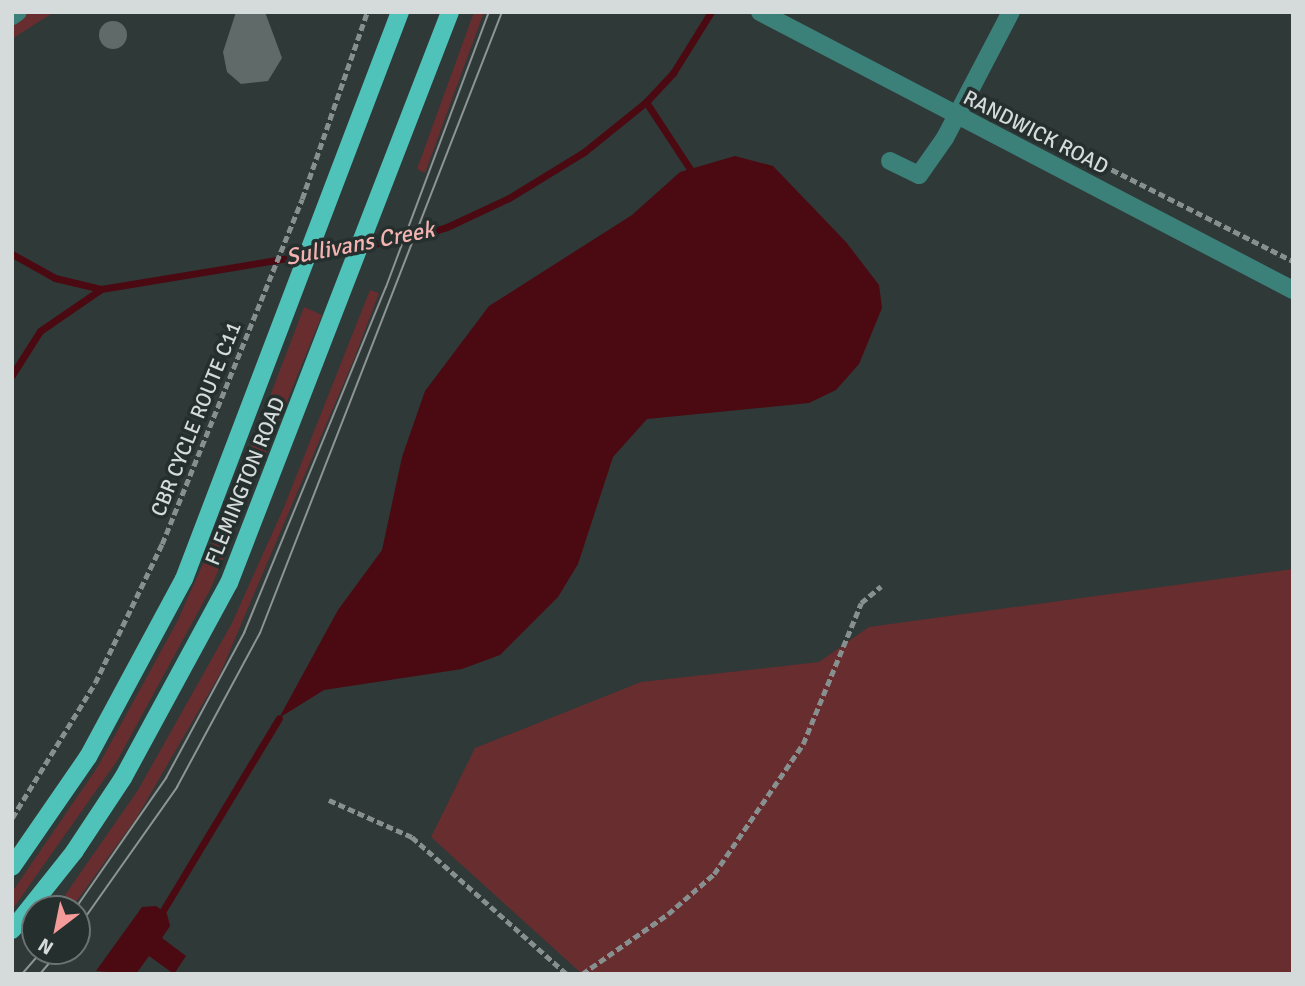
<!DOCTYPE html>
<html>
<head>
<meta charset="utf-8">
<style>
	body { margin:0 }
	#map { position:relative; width:1305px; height:986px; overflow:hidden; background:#2f3938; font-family:Signika,sans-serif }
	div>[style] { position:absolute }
	.green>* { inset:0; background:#682d2e }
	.water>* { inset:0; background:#4b0a11 }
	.stream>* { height:7px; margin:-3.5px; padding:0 3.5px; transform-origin:3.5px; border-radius:3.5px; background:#4b0a11 }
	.building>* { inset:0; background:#5f6a69 }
	.round { border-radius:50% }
	.path>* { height:4.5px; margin-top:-2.25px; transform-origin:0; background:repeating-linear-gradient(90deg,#878f8f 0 7px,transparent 0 10.5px) }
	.minor>* { height:18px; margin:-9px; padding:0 9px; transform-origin:9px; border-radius:9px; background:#3c807a }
	.major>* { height:18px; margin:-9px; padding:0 9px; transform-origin:9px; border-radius:9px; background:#4fc3b9 }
	.tram>* { height:2px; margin:-1px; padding:0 1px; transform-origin:1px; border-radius:1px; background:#8d9494 }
	span { translate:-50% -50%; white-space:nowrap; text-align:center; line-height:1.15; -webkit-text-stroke:7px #252f2e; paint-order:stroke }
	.street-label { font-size:21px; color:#d5dbdb }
	.water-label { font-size:23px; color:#f3b3b1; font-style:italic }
	.frame { position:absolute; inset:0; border:14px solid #d5dbdb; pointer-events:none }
	.north { position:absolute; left:21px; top:895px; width:70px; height:70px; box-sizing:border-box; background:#252f2e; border:2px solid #6b7473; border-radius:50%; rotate:212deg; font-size:19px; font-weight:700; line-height:28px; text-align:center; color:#d5dbdb }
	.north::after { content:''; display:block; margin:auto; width:24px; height:32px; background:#f59b99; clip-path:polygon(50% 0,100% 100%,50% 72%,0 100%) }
</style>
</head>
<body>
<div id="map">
	<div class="green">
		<i style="clip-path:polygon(12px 12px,54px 12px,12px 39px)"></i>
		<i style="clip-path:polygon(474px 12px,484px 12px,425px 173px,417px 169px)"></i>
		<i style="clip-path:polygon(370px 290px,379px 293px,354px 359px,220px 674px,137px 817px,71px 909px,63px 909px,58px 905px,138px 790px,232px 623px,284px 507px)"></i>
		<i style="clip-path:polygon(304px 307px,322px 315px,211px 588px,117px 761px,12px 910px,12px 892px,97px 768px,178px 620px,227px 509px)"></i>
		<i style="clip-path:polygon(1293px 569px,1293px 974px,582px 974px,431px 837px,475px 748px,641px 682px,819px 662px,869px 627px)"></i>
	</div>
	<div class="water">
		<i style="clip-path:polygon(735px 156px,773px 166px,846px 242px,879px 285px,882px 308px,859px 364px,836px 390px,809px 403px,647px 419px,613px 457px,578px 564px,558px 597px,500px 655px,462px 669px,324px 690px,279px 718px,338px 610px,382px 550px,402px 457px,425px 391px,489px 306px,632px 215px,680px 172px)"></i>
		<i style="clip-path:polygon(156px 906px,167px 914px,170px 926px,162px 938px,186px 956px,174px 974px,149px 956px,136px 974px,96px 971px,142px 907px)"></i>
	</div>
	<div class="stream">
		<i style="left:646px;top:102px;width:80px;rotate:56.7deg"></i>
		<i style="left:12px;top:254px;width:49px;rotate:29.2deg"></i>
		<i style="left:55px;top:278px;width:47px;rotate:13.4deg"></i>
		<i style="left:12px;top:375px;width:52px;rotate:-57.5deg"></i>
		<i style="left:40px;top:331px;width:74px;rotate:-34.5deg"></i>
		<i style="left:101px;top:289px;width:317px;rotate:-9.4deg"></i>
		<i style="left:414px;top:237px;width:34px;rotate:-17deg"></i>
		<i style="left:447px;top:227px;width:68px;rotate:-25.1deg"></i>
		<i style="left:509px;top:198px;width:88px;rotate:-31.5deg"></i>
		<i style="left:584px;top:152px;width:80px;rotate:-38.9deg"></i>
		<i style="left:646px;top:102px;width:40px;rotate:-47deg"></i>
		<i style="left:673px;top:73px;width:72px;rotate:-58.1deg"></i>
		<i style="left:159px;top:917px;width:232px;rotate:-58.9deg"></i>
	</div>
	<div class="building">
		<i style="clip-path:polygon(236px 12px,265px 12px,282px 58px,268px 81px,241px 84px,227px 72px,223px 52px)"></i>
		<i class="round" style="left:99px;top:21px;width:28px;height:28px"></i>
	</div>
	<div class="path">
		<i style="left:1093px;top:160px;width:224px;rotate:26.8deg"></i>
		<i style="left:329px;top:800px;width:91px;rotate:24deg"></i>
		<i style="left:412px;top:837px;width:207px;rotate:41.5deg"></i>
		<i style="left:12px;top:818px;width:158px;rotate:-58.4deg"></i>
		<i style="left:95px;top:683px;width:154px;rotate:-64.3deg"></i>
		<i style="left:162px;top:544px;width:372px;rotate:-67.9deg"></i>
		<i style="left:302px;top:199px;width:198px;rotate:-70.8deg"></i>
		<i style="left:582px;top:974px;width:105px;rotate:-34.9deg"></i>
		<i style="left:668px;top:914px;width:61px;rotate:-41deg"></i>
		<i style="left:714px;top:874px;width:158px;rotate:-55.6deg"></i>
		<i style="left:803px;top:744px;width:152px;rotate:-67.6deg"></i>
		<i style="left:861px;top:603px;width:26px;rotate:-40deg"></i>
	</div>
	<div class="minor">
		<i style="left:760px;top:12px;width:601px;rotate:27.55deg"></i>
		<i style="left:12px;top:16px;width:7px;rotate:-34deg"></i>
		<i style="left:890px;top:161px;width:32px;rotate:26deg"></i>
		<i style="left:919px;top:175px;width:45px;rotate:-54.9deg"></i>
		<i style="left:945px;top:138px;width:142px;rotate:-62.4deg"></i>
	</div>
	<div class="major">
		<i style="left:12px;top:867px;width:134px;rotate:-55.4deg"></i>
		<i style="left:88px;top:757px;width:202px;rotate:-61.7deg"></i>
		<i style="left:184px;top:579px;width:607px;rotate:-69.15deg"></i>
		<i style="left:12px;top:930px;width:100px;rotate:-51.5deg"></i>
		<i style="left:74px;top:852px;width:89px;rotate:-56.5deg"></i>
		<i style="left:123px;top:778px;width:222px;rotate:-61.5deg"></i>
		<i style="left:229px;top:583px;width:612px;rotate:-68.84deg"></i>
	</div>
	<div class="tram">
		<i style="left:75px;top:909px;width:160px;rotate:-55.2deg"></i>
		<i style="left:166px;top:778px;width:165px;rotate:-61.7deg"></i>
		<i style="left:244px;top:633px;width:374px;rotate:-67.7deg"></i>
		<i style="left:386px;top:287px;width:294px;rotate:-69.5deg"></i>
		<i style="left:77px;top:929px;width:174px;rotate:-54.8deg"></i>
		<i style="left:177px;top:787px;width:175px;rotate:-61.7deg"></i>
		<i style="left:260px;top:633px;width:666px;rotate:-68.71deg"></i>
		<i style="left:22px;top:974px;width:30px;rotate:-49deg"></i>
		<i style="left:40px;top:974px;width:30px;rotate:-50deg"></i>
	</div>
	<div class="street-label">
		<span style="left:1036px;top:132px;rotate:27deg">RANDWICK ROAD</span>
		<span style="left:196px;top:419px;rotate:-68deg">CBR CYCLE ROUTE C11</span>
		<span style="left:245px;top:481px;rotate:-68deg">FLEMINGTON ROAD</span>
	</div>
	<div class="water-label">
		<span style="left:360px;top:244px;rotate:-11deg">Sullivans Creek</span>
	</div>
	<div class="frame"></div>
	<div class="north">N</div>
</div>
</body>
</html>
